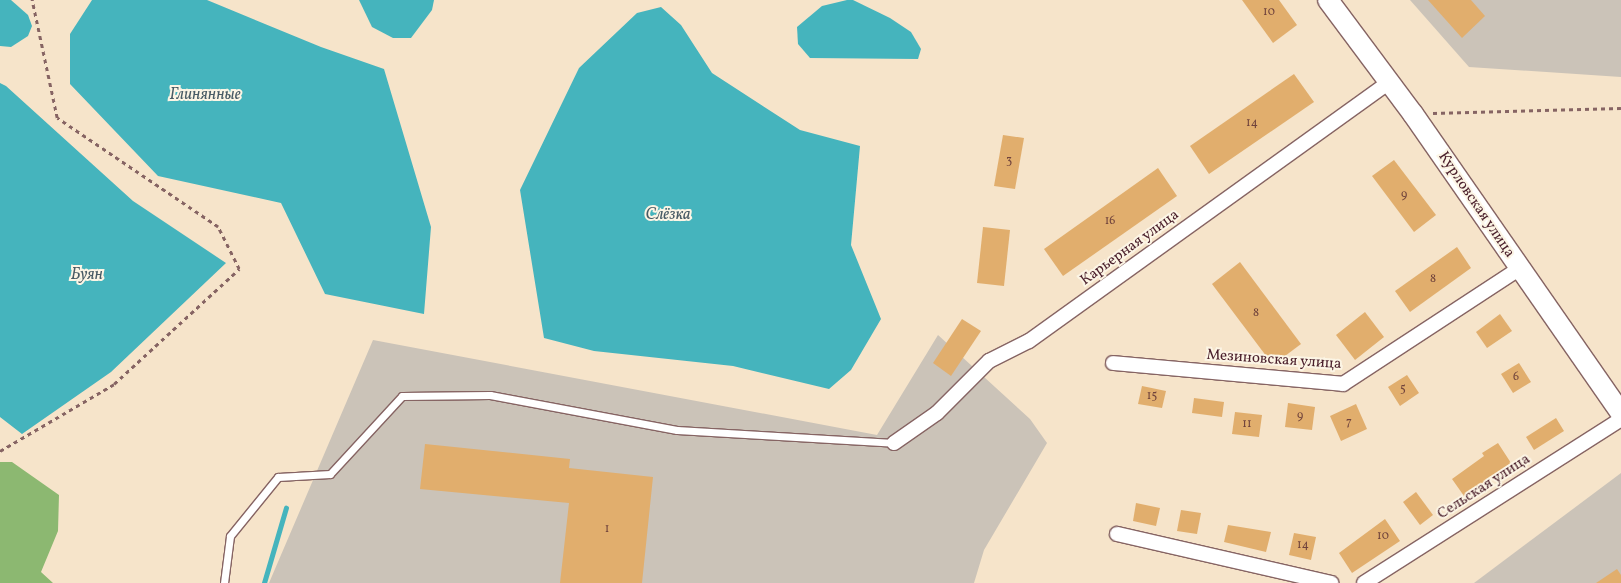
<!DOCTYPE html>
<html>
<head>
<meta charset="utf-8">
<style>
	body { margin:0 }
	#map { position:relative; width:1621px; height:583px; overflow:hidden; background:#f6e4ca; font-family:Vollkorn,serif }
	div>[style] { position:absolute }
	.industrial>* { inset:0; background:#cbc3b8 }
	.forest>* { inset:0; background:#8cb871 }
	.water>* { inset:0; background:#45b4bd }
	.stream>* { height:4.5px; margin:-2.25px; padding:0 2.25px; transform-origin:2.25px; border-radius:2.25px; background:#45b4bd }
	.building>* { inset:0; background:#e1ae6d }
	.path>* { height:2.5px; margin-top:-1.25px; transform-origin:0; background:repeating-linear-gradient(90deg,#866463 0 4px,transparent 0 8px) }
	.roads { filter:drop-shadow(1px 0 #866463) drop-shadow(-1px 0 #866463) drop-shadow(0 1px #866463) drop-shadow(0 -1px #866463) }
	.service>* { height:7px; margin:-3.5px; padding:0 3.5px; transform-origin:3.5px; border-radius:3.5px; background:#fff }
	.minor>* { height:14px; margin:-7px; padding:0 7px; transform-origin:7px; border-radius:7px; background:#fff }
	.secondary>* { height:20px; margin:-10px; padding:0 10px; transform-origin:10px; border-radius:10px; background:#fff }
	span { translate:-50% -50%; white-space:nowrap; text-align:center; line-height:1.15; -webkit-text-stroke:4px #fcf5e5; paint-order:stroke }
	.number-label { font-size:12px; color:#70433c }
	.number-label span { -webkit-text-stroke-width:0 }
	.street-label { font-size:15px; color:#4a1f2b }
	.water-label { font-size:16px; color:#485b65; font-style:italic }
</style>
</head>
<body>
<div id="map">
	<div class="industrial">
		<i style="clip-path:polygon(1410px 0,1621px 0,1621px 77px,1469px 67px)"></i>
		<i style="clip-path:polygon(938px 335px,1030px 419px,1047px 443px,984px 550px,974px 583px,269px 583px,373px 340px,877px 435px)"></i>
		<i style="clip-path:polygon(1621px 473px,1621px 583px,1474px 583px)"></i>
	</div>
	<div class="forest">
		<i style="clip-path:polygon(0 462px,12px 462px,59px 495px,58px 531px,41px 572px,53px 583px,0 583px)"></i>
	</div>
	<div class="water">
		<i style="clip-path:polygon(0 0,11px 0,28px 15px,32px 26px,28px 36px,11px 47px,0 46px)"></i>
		<i style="clip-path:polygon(92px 0,207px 0,321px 47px,384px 69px,431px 227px,424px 314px,325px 294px,281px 203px,158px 176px,70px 84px,70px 34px)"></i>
		<i style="clip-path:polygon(359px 0,434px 0,432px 10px,411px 38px,393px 38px,372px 27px)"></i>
		<i style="clip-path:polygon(847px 0,853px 0,890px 18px,911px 32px,921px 49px,918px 59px,810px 58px,798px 44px,797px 27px,822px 6px)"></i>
		<i style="clip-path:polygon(661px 7px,681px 25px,712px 73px,800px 130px,860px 146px,851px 245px,881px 319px,851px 370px,829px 389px,733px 366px,594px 351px,544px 338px,520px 190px,579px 68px,637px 13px)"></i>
		<i style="clip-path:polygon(0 83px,6px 86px,133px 201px,226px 263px,111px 372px,22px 434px,0 417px)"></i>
	</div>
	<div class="stream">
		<i style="left:264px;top:583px;width:78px;rotate:-73.7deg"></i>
	</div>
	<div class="building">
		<i style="clip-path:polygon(1242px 0,1279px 0,1297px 25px,1273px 43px)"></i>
		<i style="clip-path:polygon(1428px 0,1471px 0,1485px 16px,1462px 38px)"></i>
		<i style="clip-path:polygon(1294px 74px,1314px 102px,1209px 174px,1190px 146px)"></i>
		<i style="clip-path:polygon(1003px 135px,1024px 138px,1015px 189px,994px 186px)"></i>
		<i style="clip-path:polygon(1394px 160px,1436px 215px,1414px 232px,1372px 176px)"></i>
		<i style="clip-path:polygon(1158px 168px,1177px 196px,1063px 276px,1044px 249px)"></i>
		<i style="clip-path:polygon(983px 227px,1010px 230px,1004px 286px,977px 283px)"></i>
		<i style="clip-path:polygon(1457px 247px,1471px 268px,1410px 312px,1395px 291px)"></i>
		<i style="clip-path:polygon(1240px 262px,1301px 344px,1273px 365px,1212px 284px)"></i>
		<i style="clip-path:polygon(1365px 312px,1384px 337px,1355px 360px,1336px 335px)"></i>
		<i style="clip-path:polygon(1500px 314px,1512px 331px,1487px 348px,1476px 332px)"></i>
		<i style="clip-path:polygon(962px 319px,981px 331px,951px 376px,933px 363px)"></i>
		<i style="clip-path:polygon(1519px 363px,1531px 382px,1513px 393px,1501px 374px)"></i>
		<i style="clip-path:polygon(1407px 375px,1419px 393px,1400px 406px,1388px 387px)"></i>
		<i style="clip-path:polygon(1142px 386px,1166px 391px,1162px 408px,1138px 404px)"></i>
		<i style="clip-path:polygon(1194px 398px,1224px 402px,1222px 417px,1192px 413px)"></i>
		<i style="clip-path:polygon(1288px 403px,1315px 407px,1312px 430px,1285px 427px)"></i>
		<i style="clip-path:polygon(1356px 404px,1367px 429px,1341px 441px,1330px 416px)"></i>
		<i style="clip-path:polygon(1235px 412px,1262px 415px,1259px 437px,1232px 434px)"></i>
		<i style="clip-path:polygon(1556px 418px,1564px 431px,1534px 450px,1526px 437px)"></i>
		<i style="clip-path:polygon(1498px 443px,1511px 463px,1464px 496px,1452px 479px,1484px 456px,1482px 453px)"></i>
		<i style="clip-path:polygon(425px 444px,570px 459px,569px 468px,653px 477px,642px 583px,560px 583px,569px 503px,420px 489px)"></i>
		<i style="clip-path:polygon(1416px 492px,1433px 515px,1420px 525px,1403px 502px)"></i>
		<i style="clip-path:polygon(1136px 503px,1160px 508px,1156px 526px,1133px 521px)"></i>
		<i style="clip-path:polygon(1181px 510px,1201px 513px,1197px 534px,1177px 531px)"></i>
		<i style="clip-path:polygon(1385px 519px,1400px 541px,1352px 573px,1339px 553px)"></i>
		<i style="clip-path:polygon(1228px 525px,1271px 532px,1266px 552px,1224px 542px)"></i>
		<i style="clip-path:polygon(1294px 533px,1316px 537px,1311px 560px,1289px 555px)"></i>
		<i style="clip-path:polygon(1617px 569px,1621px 575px,1621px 583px,1596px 583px)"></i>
	</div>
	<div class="path">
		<i style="left:1433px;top:113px;width:188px;rotate:-1.5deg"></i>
		<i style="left:0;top:451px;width:132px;rotate:-30.4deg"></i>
		<i style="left:114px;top:384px;width:170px;rotate:-42.6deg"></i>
		<i style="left:239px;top:269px;width:47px;rotate:-116.6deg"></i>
		<i style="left:218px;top:227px;width:194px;rotate:-145.9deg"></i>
		<i style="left:57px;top:118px;width:121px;rotate:-102deg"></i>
	</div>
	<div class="roads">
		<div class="service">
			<i style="left:224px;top:583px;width:47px;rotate:-82.7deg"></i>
			<i style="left:230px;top:536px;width:76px;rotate:-50.9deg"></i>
			<i style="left:278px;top:477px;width:52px;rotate:-3.3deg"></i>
			<i style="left:330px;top:474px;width:106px;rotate:-47.3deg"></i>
			<i style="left:402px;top:396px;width:88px;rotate:-0.7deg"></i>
			<i style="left:490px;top:395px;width:190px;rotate:10.6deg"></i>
			<i style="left:677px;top:430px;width:217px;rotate:3.4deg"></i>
		</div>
		<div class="minor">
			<i style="left:1113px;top:363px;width:231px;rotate:5.2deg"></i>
			<i style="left:1343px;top:384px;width:210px;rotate:-33.2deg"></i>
			<i style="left:894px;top:443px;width:52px;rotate:-34.9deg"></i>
			<i style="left:937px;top:413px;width:74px;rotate:-45deg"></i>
			<i style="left:989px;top:361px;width:45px;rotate:-26.6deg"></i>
			<i style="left:1029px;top:341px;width:443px;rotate:-35.7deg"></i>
			<i style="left:1117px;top:534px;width:220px;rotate:12.9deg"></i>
			<i style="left:1364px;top:583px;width:305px;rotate:-32.5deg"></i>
		</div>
		<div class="secondary">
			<i style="left:1328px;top:0;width:142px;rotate:53.3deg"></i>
			<i style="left:1413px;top:114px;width:364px;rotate:55.2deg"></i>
		</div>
	</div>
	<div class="number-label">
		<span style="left:1269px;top:13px">10</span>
		<span style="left:1252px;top:124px">14</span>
		<span style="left:1009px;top:162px">3</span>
		<span style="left:1404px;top:196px">9</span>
		<span style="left:1110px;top:222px">16</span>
		<span style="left:1433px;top:280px">8</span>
		<span style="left:1256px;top:314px">8</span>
		<span style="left:1516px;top:378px">6</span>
		<span style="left:1403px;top:390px">5</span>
		<span style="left:1152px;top:397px">15</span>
		<span style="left:1300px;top:417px">9</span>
		<span style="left:1349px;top:423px">7</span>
		<span style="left:1247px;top:425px">11</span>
		<span style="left:607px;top:530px">1</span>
		<span style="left:1383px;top:537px">10</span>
		<span style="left:1303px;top:546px">14</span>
	</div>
	<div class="street-label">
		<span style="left:1476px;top:205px;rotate:56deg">Курловская улица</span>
		<span style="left:1130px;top:248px;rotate:-36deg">Карьерная улица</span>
		<span style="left:1274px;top:360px;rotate:4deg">Мезиновская улица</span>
		<span style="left:1484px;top:487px;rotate:-33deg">Сельская улица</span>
	</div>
	<div class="water-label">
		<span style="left:205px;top:95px">Глинянные</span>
		<span style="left:668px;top:215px">Слёзка</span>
		<span style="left:87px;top:275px">Буян</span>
	</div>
</div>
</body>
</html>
